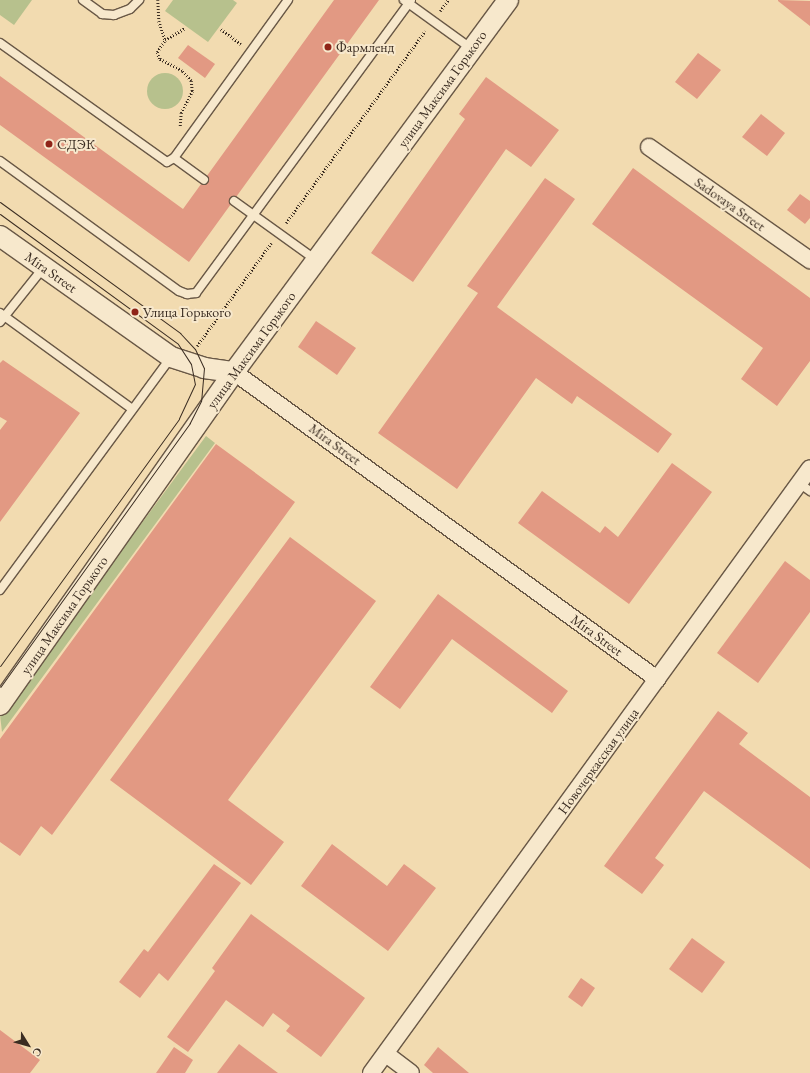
<!DOCTYPE html>
<html>
<head>
<meta charset="utf-8">
<style>
	body { margin:0 }
	#map { position:relative; width:810px; height:1073px; overflow:hidden; background:#f2dbb0; font-family:"EB Garamond",serif }
	div>[style] { position:absolute }
	.green>* { inset:0; background:#b7c18d }
	.round { border-radius:50% }
	.building>* { inset:0; background:#e29983 }
	.path>* { height:2.5px; margin-top:-1.25px; transform-origin:0; background:repeating-linear-gradient(90deg,#3b2d22 0 1px,transparent 0 3px) }
	.roads { filter:drop-shadow(1px 0 #695846) drop-shadow(-1px 0 #695846) drop-shadow(0 1px #695846) drop-shadow(0 -1px #695846) }
	.service>* { height:8px; margin:-4px; padding:0 4px; transform-origin:4px; border-radius:4px; background:#f7e8cc }
	.minor>* { height:16px; margin:-8px; padding:0 8px; transform-origin:8px; border-radius:8px; background:#f7e8cc }
	.tertiary>* { height:20px; margin:-10px; padding:0 10px; transform-origin:10px; border-radius:10px; background:#f7e8cc }
	.tram>* { height:1px; margin:-0.5px; padding:0 0.5px; transform-origin:0.5px; border-radius:0.5px; background:#3b2d22 }
	.dots>* { width:11px; height:11px; translate:-50% -50%; box-sizing:border-box; border:2px solid #f7e8cc; border-radius:50% }
	span { translate:-50% -50%; white-space:nowrap; text-align:center; line-height:1.15; -webkit-text-stroke:4px #f7e8cc; paint-order:stroke }
	.poi-label { font-size:14px; color:#3b2d22 }
	.left { translate:0 -50%; text-align:left }
	.street-label { font-size:14px; color:#3b2d22 }
	.north { position:absolute; left:8px; top:1025px; width:40px; height:40px; -webkit-text-stroke:3px #f7e8cc; paint-order:stroke; rotate:127deg; font-size:11px; font-weight:700; line-height:16px; text-align:center; color:#3b2d22 }
	.north::after { content:''; display:block; margin:auto; width:14px; height:18px; background:#3b2d22; clip-path:polygon(50% 0,100% 100%,50% 72%,0 100%) }
</style>
</head>
<body>
<div id="map">
	<div class="green">
		<i style="clip-path:polygon(0 0,32px 0,14px 25px,0 15px)"></i>
		<i style="clip-path:polygon(173px 0,233px 0,237px 3px,208px 42px,165px 11px)"></i>
		<i class="round" style="left:147px;top:73px;width:36px;height:36px"></i>
		<i style="clip-path:polygon(206px 436px,215px 443px,2px 732px,0 715px)"></i>
	</div>
	<div class="building">
		<i style="clip-path:polygon(334px 0,379px 0,189px 262px,0 125px,0 76px,183px 209px)"></i>
		<i style="clip-path:polygon(778px 0,810px 1px,810px 26px,778px 1px)"></i>
		<i style="clip-path:polygon(188px 45px,215px 64px,205px 78px,178px 58px)"></i>
		<i style="clip-path:polygon(698px 53px,721px 70px,697px 99px,675px 82px)"></i>
		<i style="clip-path:polygon(486px 77px,559px 130px,531px 167px,506px 149px,413px 282px,371px 253px,465px 119px,459px 114px)"></i>
		<i style="clip-path:polygon(761px 114px,785px 133px,767px 156px,742px 137px)"></i>
		<i style="clip-path:polygon(633px 168px,810px 298px,810px 361px,777px 406px,741px 379px,763px 348px,592px 224px)"></i>
		<i style="clip-path:polygon(545px 178px,575px 199px,497px 307px,672px 434px,658px 453px,577px 396px,572px 404px,536px 378px,457px 489px,378px 433px,478px 293px,467px 286px)"></i>
		<i style="clip-path:polygon(800px 194px,810px 201px,810px 218px,805px 224px,787px 210px)"></i>
		<i style="clip-path:polygon(316px 321px,356px 348px,337px 375px,298px 347px)"></i>
		<i style="clip-path:polygon(3px 360px,80px 413px,0 522px,0 430px,7px 421px,0 417px,0 363px)"></i>
		<i style="clip-path:polygon(216px 444px,295px 502px,52px 835px,41px 826px,20px 856px,0 842px,0 739px)"></i>
		<i style="clip-path:polygon(672px 463px,712px 492px,629px 604px,518px 523px,542px 491px,600px 533px,605px 526px,618px 537px)"></i>
		<i style="clip-path:polygon(290px 537px,376px 601px,228px 800px,284px 842px,251px 885px,110px 780px)"></i>
		<i style="clip-path:polygon(785px 561px,810px 580px,810px 612px,758px 683px,717px 653px)"></i>
		<i style="clip-path:polygon(438px 594px,568px 691px,552px 713px,452px 639px,400px 709px,370px 687px)"></i>
		<i style="clip-path:polygon(718px 711px,748px 733px,739px 744px,810px 797px,810px 869px,704px 791px,655px 858px,664px 865px,642px 894px,604px 866px)"></i>
		<i style="clip-path:polygon(332px 844px,387px 886px,404px 864px,436px 888px,388px 951px,301px 886px)"></i>
		<i style="clip-path:polygon(214px 864px,241px 883px,168px 981px,159px 973px,140px 998px,119px 982px,144px 949px,148px 952px)"></i>
		<i style="clip-path:polygon(251px 914px,365px 998px,321px 1057px,286px 1031px,290px 1026px,273px 1013px,263px 1027px,226px 1000px,188px 1052px,167px 1037px,215px 971px,212px 968px)"></i>
		<i style="clip-path:polygon(692px 938px,725px 962px,702px 993px,669px 969px)"></i>
		<i style="clip-path:polygon(581px 978px,595px 988px,582px 1007px,568px 997px)"></i>
		<i style="clip-path:polygon(0 1030px,40px 1060px,30px 1073px,0 1073px)"></i>
		<i style="clip-path:polygon(239px 1044px,278px 1073px,217px 1073px)"></i>
		<i style="clip-path:polygon(174px 1047px,193px 1060px,185px 1073px,156px 1073px)"></i>
		<i style="clip-path:polygon(438px 1047px,469px 1073px,433px 1073px,424px 1065px)"></i>
	</div>
	<div class="path">
		<i style="left:158px;top:0;width:21px;rotate:87deg"></i>
		<i style="left:159px;top:21px;width:20px;rotate:72deg"></i>
		<i style="left:440px;top:11px;width:14px;rotate:-54deg"></i>
		<i style="left:221px;top:29px;width:25px;rotate:37deg"></i>
		<i style="left:180px;top:126px;width:13px;rotate:-86deg"></i>
		<i style="left:181px;top:113px;width:25px;rotate:-63deg"></i>
		<i style="left:192px;top:91px;width:10px;rotate:-96deg"></i>
		<i style="left:191px;top:81px;width:13px;rotate:-132deg"></i>
		<i style="left:182px;top:71px;width:26px;rotate:-152deg"></i>
		<i style="left:159px;top:59px;width:7px;rotate:-106deg"></i>
		<i style="left:157px;top:52px;width:14px;rotate:-56deg"></i>
		<i style="left:165px;top:40px;width:23px;rotate:-31deg"></i>
		<i style="left:286px;top:223px;width:237px;rotate:-54.1deg"></i>
		<i style="left:197px;top:346px;width:127px;rotate:-54.3deg"></i>
	</div>
	<div class="roads">
		<div class="service">
			<i style="left:83px;top:0;width:24px;rotate:36deg"></i>
			<i style="left:102px;top:14px;width:12px;rotate:5deg"></i>
			<i style="left:114px;top:15px;width:17px;rotate:-21deg"></i>
			<i style="left:130px;top:9px;width:13px;rotate:-45deg"></i>
			<i style="left:404px;top:0;width:84px;rotate:35.8deg"></i>
			<i style="left:0;top:43px;width:205px;rotate:35.5deg"></i>
			<i style="left:167px;top:162px;width:8px;rotate:-30deg"></i>
			<i style="left:174px;top:158px;width:195px;rotate:-54.2deg"></i>
			<i style="left:174px;top:158px;width:37px;rotate:36deg"></i>
			<i style="left:0;top:161px;width:221px;rotate:36deg"></i>
			<i style="left:179px;top:291px;width:9px;rotate:21deg"></i>
			<i style="left:187px;top:294px;width:9px;rotate:-6deg"></i>
			<i style="left:196px;top:293px;width:363px;rotate:-53.7deg"></i>
			<i style="left:234px;top:201px;width:101px;rotate:35.7deg"></i>
			<i style="left:0;top:313px;width:163px;rotate:36deg"></i>
			<i style="left:0;top:322px;width:70px;rotate:-51.3deg"></i>
			<i style="left:799px;top:483px;width:14px;rotate:36deg"></i>
			<i style="left:0;top:590px;width:289px;rotate:-53.7deg"></i>
		</div>
		<div class="minor">
			<i style="left:649px;top:147px;width:197px;rotate:35.1deg"></i>
			<i style="left:234px;top:372px;width:523px;rotate:35.97deg"></i>
			<i style="left:386px;top:1054px;width:31px;rotate:37deg"></i>
			<i style="left:371px;top:1073px;width:747px;rotate:-54.03deg"></i>
		</div>
		<div class="tertiary">
			<i style="left:0;top:236px;width:209px;rotate:35.3deg"></i>
			<i style="left:171px;top:357px;width:35px;rotate:18deg"></i>
			<i style="left:204px;top:368px;width:30px;rotate:8deg"></i>
			<i style="left:0;top:705px;width:407px;rotate:-54.9deg"></i>
			<i style="left:234px;top:372px;width:462px;rotate:-53.6deg"></i>
		</div>
	</div>
	<div class="tram">
		<i style="left:0;top:202px;width:223px;rotate:36deg"></i>
		<i style="left:180px;top:333px;width:22px;rotate:47deg"></i>
		<i style="left:195px;top:349px;width:21px;rotate:65deg"></i>
		<i style="left:204px;top:368px;width:33px;rotate:95deg"></i>
		<i style="left:201px;top:401px;width:25px;rotate:117deg"></i>
		<i style="left:190px;top:423px;width:325px;rotate:125.7deg"></i>
		<i style="left:0;top:214px;width:220px;rotate:36.1deg"></i>
		<i style="left:178px;top:344px;width:24px;rotate:57deg"></i>
		<i style="left:191px;top:364px;width:20px;rotate:79deg"></i>
		<i style="left:195px;top:384px;width:38px;rotate:115deg"></i>
		<i style="left:179px;top:419px;width:305px;rotate:125.9deg"></i>
	</div>
	<div class="dots">
		<i style="left:328px;top:47px;background:#8f2418"></i>
		<i style="left:49px;top:144px;background:#8f2418"></i>
		<i style="left:135px;top:312px;background:#8f2418"></i>
	</div>
	<div class="poi-label">
		<span class="left" style="left:336px;top:47px">Фармленд</span>
		<span class="left" style="left:57px;top:144px">СДЭК</span>
		<span class="left" style="left:143px;top:312px">Улица Горького</span>
	</div>
	<div class="street-label">
		<span style="left:442px;top:89px;rotate:-54deg">улица Максима Горького</span>
		<span style="left:730px;top:204px;rotate:35deg">Sadovaya Street</span>
		<span style="left:51px;top:272px;rotate:35deg">Mira Street</span>
		<span style="left:251px;top:350px;rotate:-54deg">улица Максима Горького</span>
		<span style="left:335px;top:444px;rotate:36deg">Mira Street</span>
		<span style="left:64px;top:615px;rotate:-55deg">улица Максима Горького</span>
		<span style="left:597px;top:635px;rotate:36deg">Mira Street</span>
		<span style="left:598px;top:761px;rotate:-54deg">Новочеркасская улица</span>
	</div>
	<div class="north">С</div>
</div>
</body>
</html>
